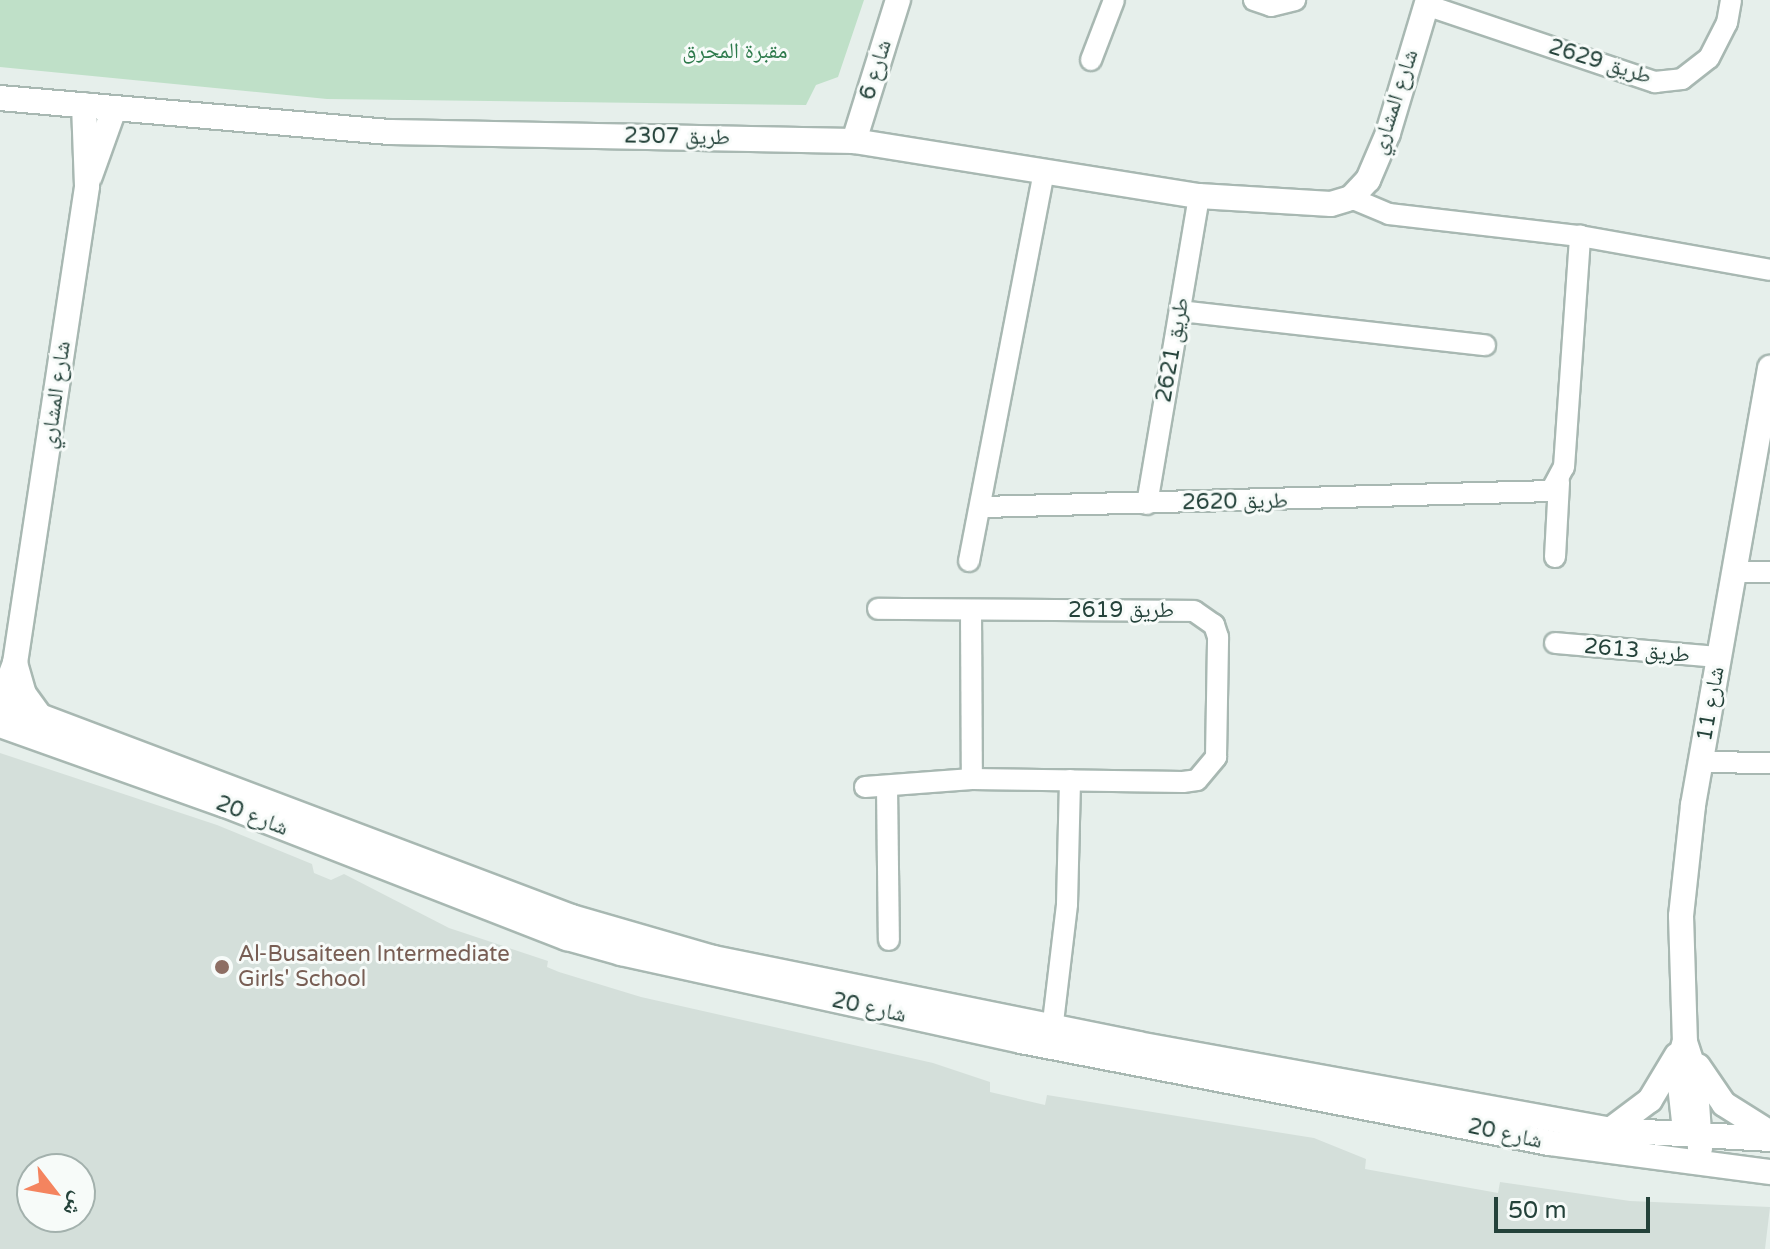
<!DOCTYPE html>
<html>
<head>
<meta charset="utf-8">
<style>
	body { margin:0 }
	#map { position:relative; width:1770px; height:1249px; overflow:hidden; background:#e6efeb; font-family:"Varela Round","Noto Naskh Arabic",sans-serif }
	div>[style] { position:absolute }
	.built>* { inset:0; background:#d4dfda }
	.green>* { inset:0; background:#bfe0c8 }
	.roads { filter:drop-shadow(2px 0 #a8b8b2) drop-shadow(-2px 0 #a8b8b2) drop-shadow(0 2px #a8b8b2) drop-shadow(0 -2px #a8b8b2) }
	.minor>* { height:20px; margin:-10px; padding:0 10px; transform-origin:10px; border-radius:10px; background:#fff }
	.tertiary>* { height:24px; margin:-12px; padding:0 12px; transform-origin:12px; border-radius:12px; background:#fff }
	.secondary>* { height:24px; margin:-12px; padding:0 12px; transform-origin:12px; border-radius:12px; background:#fff }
	.dots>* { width:22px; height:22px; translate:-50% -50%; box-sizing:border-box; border:4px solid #f7fbf9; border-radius:50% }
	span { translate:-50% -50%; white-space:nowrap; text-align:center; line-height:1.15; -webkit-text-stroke:6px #f7fbf9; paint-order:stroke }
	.park-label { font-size:22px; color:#2d7a4b }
	.street-label { font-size:22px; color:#24423a }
	.education-label { font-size:22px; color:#785e54 }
	.left { translate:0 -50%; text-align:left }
	.north { position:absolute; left:16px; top:1153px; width:80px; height:80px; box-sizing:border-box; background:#f7fbf9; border:2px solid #a3b1ad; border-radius:50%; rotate:121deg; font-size:22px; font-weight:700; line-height:32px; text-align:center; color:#24423a }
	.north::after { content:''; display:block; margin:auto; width:28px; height:36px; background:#f4845f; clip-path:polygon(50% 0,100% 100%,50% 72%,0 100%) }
	.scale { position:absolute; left:1494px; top:1197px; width:156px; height:36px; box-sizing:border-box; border:4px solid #24423a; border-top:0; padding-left:10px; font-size:24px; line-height:28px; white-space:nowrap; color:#24423a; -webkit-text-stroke:6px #f7fbf9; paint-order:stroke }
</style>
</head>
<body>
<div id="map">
	<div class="built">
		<i style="clip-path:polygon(evenodd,0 753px,217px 825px,312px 864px,314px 873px,331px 880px,344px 874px,449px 928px,548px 961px,547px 967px,559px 972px,641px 997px,933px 1063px,990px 1082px,990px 1092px,1045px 1105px,1047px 1095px,1314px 1138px,1366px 1159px,1365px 1169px,1498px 1193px,1500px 1182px,1630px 1201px,1770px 1207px,1765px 1249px,0 1249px,0 753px,32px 1169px,80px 1169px,80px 1217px,32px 1217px,32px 1169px)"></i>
	</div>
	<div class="green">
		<i style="clip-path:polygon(0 0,864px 0,838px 77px,816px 85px,806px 105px,327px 99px,0 67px)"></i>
	</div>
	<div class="roads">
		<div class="minor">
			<i style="left:1254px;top:0;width:18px;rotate:19deg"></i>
			<i style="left:1271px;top:6px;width:25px;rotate:-14deg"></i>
			<i style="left:1426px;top:5px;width:242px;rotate:18.6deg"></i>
			<i style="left:1655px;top:82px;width:27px;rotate:-6deg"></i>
			<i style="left:1682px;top:79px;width:34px;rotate:-38deg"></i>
			<i style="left:1709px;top:58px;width:39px;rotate:-63deg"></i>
			<i style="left:1727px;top:23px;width:23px;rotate:-80deg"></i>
			<i style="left:1091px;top:60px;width:64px;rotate:-69deg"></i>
			<i style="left:1351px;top:198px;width:41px;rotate:22.8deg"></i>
			<i style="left:1389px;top:214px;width:192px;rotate:6.6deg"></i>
			<i style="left:1580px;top:236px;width:193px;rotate:10.1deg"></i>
			<i style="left:1180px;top:311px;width:307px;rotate:6.4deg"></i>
			<i style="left:1147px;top:504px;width:312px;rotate:-80.4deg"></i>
			<i style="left:983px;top:507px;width:568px;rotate:-1.61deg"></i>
			<i style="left:1551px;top:491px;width:27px;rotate:-62deg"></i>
			<i style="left:1564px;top:467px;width:232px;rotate:-86deg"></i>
			<i style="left:1555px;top:557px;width:75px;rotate:-86.9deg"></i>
			<i style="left:969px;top:561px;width:396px;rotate:-79.1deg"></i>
			<i style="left:1734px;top:572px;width:36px"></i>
			<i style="left:971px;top:612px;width:167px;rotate:89.7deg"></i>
			<i style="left:1555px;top:643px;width:165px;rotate:4.9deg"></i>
			<i style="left:1701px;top:762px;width:69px;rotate:0.8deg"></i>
			<i style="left:887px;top:786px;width:154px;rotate:89.3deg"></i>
			<i style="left:865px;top:787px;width:107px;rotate:-4.3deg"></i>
			<i style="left:972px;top:779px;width:211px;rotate:0.8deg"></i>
			<i style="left:1183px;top:782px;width:14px;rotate:-8deg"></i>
			<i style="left:1197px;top:780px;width:30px;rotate:-50deg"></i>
			<i style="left:1216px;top:757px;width:120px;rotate:-89deg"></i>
			<i style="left:1218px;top:637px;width:13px;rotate:-108deg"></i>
			<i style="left:1214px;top:625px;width:24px;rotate:-145deg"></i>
			<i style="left:1194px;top:611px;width:316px;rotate:-179.6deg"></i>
			<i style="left:1051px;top:1039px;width:136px;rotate:-83.2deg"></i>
			<i style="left:1067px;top:904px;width:124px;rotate:-88.6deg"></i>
		</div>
		<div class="tertiary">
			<i style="left:0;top:98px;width:391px;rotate:5deg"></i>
			<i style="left:390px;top:132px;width:464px;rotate:1.1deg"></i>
			<i style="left:854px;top:141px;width:349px;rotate:9.1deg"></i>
			<i style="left:1199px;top:196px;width:132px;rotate:3.5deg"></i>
			<i style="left:1331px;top:204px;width:21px;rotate:-17deg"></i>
			<i style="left:1351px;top:198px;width:25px;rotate:-47deg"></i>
			<i style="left:1368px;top:180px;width:51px;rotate:-66.9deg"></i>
			<i style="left:1388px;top:133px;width:139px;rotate:-73.3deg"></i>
			<i style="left:854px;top:141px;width:148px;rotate:-72.7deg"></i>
			<i style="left:90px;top:176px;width:71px;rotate:-70.3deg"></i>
			<i style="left:0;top:703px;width:43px;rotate:-69.4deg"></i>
			<i style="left:15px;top:663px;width:482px;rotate:-81.4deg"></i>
			<i style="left:87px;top:186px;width:81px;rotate:-92.1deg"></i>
		</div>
		<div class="secondary">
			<i style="left:15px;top:663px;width:32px;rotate:74deg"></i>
			<i style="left:24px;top:694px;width:29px;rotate:54deg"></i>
			<i style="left:0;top:701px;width:611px;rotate:20.69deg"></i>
			<i style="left:572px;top:917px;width:147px;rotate:16.2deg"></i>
			<i style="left:713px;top:958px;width:434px;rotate:11.4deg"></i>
			<i style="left:1138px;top:1044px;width:480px;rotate:10.3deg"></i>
			<i style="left:1610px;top:1130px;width:160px;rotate:3.2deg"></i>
			<i style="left:0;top:725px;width:239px;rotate:19.6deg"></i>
			<i style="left:225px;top:805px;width:367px;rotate:21.3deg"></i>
			<i style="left:567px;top:938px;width:56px;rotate:15.5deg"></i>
			<i style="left:621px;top:953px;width:410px;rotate:12.4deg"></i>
			<i style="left:1021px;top:1041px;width:538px;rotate:10.93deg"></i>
			<i style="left:1549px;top:1143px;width:223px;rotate:7.5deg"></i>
			<i style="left:1684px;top:1044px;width:24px;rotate:105deg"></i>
			<i style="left:1678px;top:1067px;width:63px;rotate:83.7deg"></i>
			<i style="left:1698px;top:1066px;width:46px;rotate:55.6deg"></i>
			<i style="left:1724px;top:1104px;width:54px;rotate:32.2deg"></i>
			<i style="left:1610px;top:1130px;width:50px;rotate:-36.9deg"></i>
			<i style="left:1650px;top:1100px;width:52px;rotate:-59deg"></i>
			<i style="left:1700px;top:1148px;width:75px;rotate:-93.8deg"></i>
			<i style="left:1695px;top:1073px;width:32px;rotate:-108deg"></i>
			<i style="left:1685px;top:1043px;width:127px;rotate:-91.8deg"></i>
			<i style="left:1681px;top:916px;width:112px;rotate:-83.8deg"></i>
			<i style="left:1693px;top:805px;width:444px;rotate:-80deg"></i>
		</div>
	</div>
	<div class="dots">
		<i style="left:222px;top:967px;background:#8d6e63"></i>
	</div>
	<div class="park-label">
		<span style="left:735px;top:52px">مقبرة المحرق</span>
	</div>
	<div class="street-label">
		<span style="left:1600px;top:62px;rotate:17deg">طريق 2629</span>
		<span style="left:876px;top:70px;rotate:-73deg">شارع 6</span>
		<span style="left:1395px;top:102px;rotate:-72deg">شارع المشاري</span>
		<span style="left:677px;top:137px;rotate:1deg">طريق 2307</span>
		<span style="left:1173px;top:350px;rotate:-80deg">طريق 2621</span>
		<span style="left:56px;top:395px;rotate:-82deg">شارع المشاري</span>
		<span style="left:1235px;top:502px;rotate:-1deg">طريق 2620</span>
		<span style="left:1121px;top:611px">طريق 2619</span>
		<span style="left:1637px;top:651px;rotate:5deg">طريق 2613</span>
		<span style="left:1711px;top:704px;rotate:-80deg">شارع 11</span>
		<span style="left:252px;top:816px;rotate:21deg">شارع 20</span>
		<span style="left:869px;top:1008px;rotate:12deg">شارع 20</span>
		<span style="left:1505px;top:1134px;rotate:12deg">شارع 20</span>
	</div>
	<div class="education-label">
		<span class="left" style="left:238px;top:967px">Al-Busaiteen Intermediate<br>Girls' School</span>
	</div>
	<div class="north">ش</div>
	<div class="scale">50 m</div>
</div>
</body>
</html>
